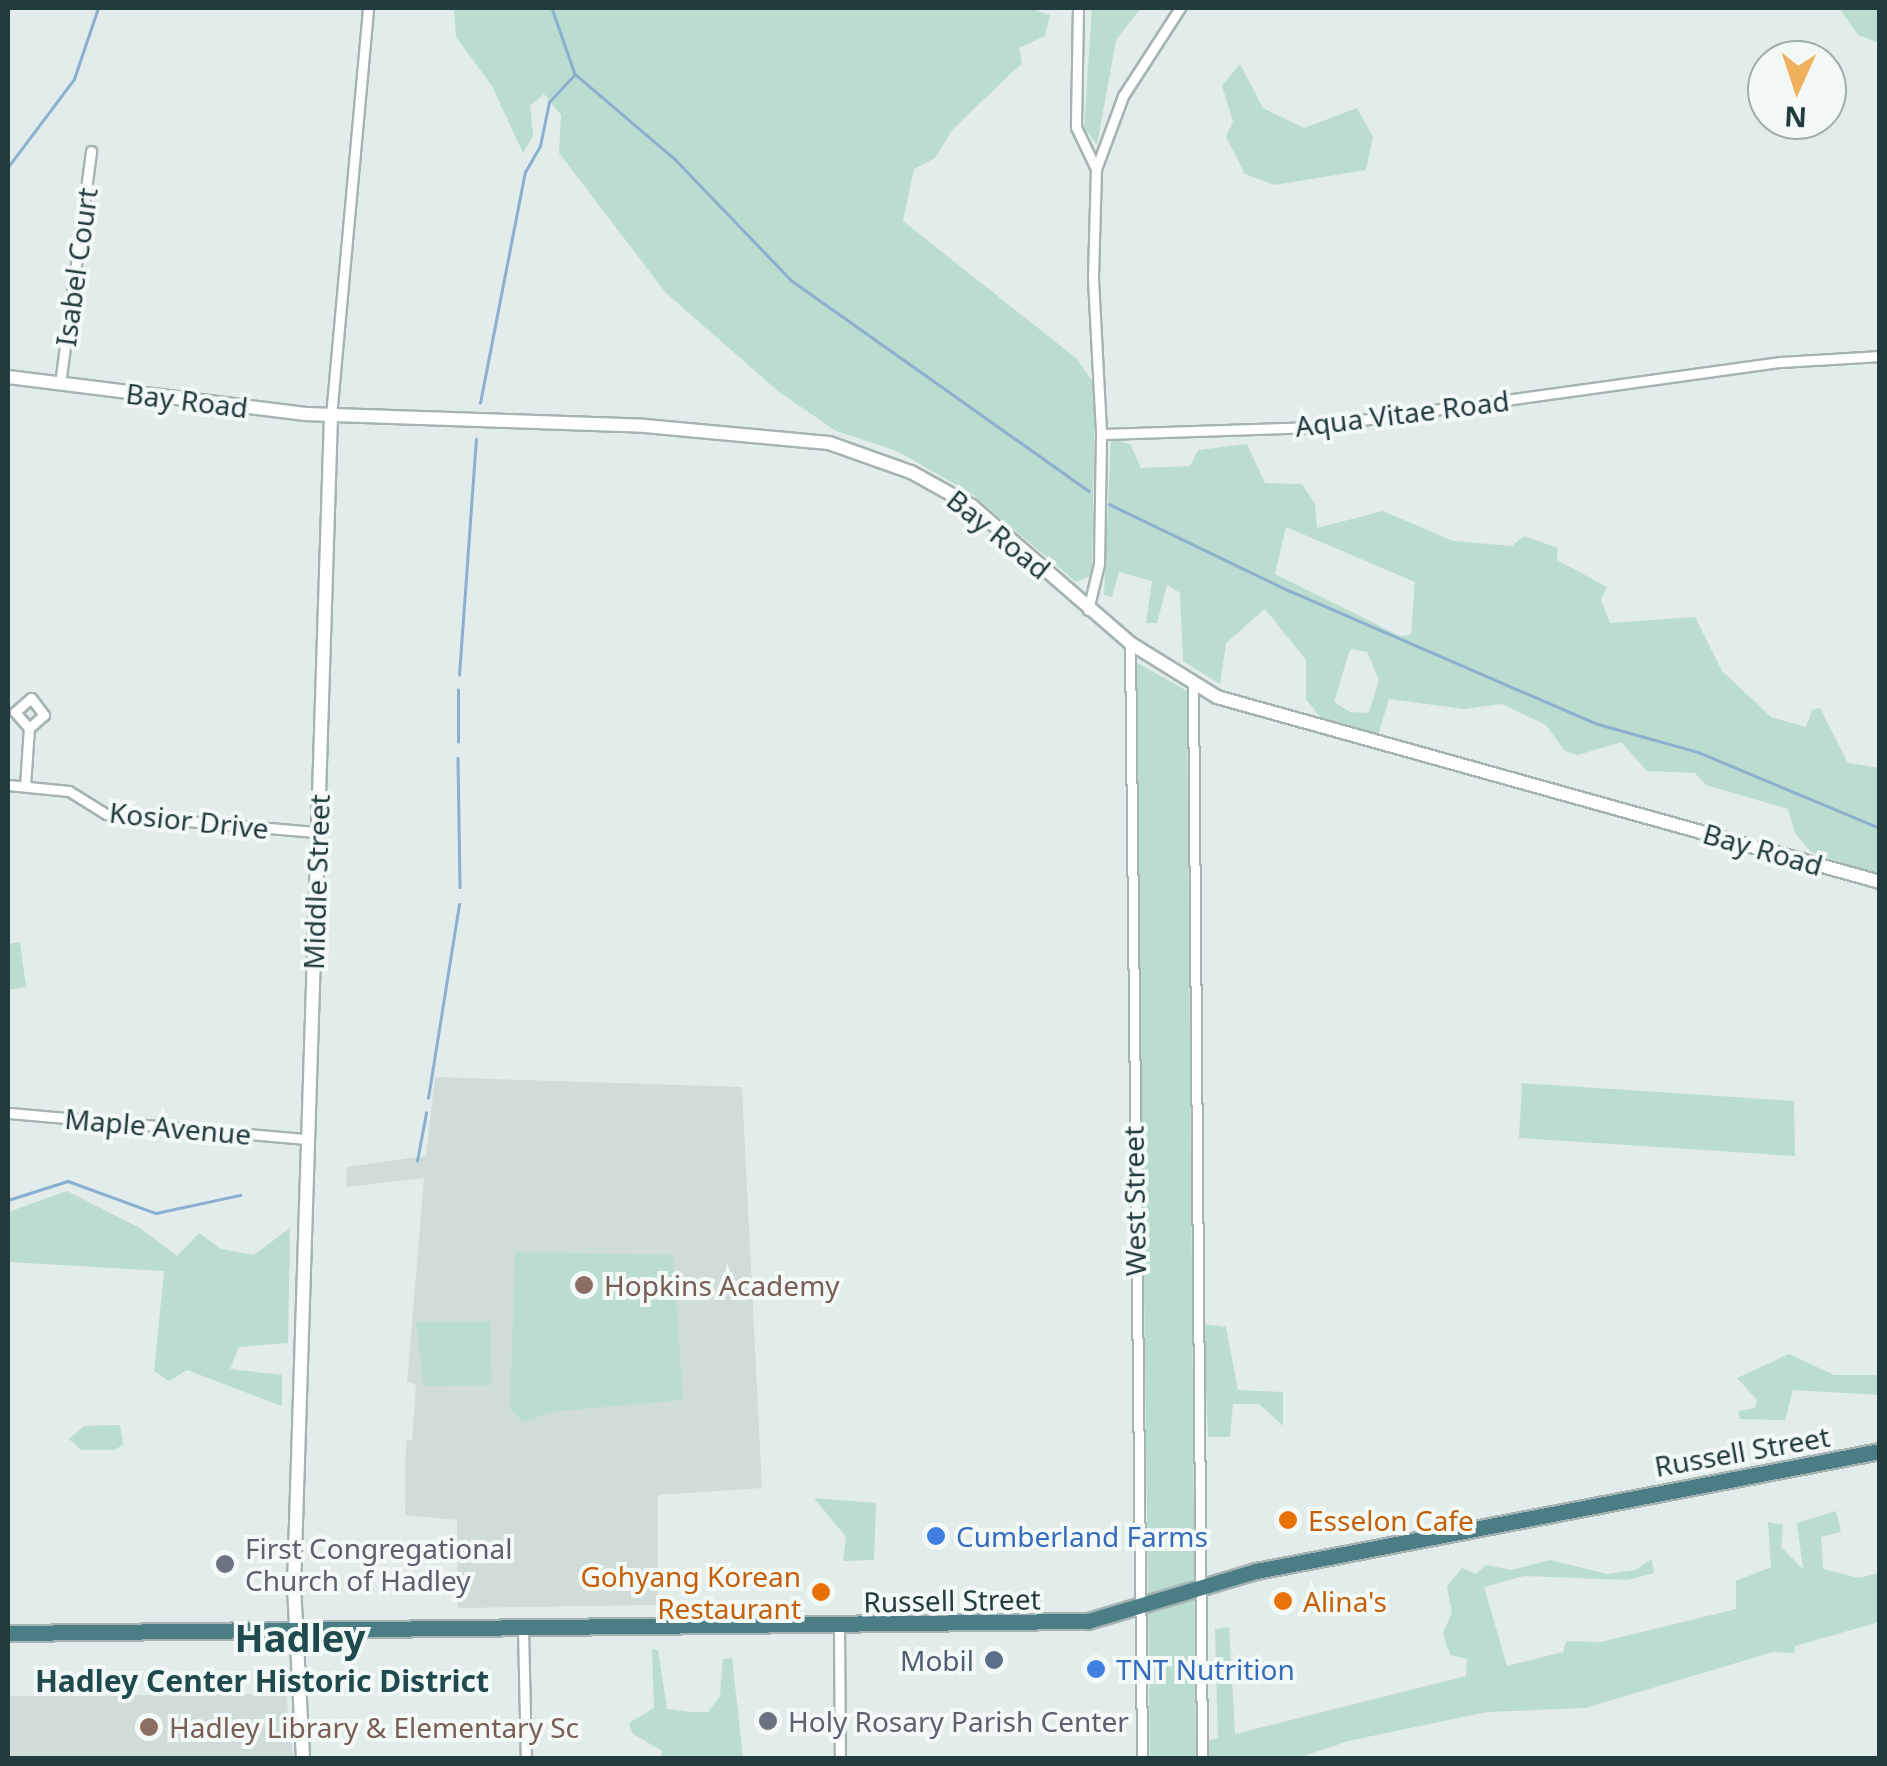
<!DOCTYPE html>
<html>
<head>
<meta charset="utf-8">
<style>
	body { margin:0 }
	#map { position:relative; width:1887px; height:1766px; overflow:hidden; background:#e2eceb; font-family:"Noto Sans",sans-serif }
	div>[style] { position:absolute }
	.built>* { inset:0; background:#d0dcda }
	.green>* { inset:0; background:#bbddcf }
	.stream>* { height:2.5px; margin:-1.25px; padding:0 1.25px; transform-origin:1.25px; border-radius:1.25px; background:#8bafd0 }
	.roads { filter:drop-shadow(2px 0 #a5b3b3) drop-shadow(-2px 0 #a5b3b3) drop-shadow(0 2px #a5b3b3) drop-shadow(0 -2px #a5b3b3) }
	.minor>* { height:9px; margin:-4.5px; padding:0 4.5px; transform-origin:4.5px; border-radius:4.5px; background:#fff }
	.secondary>* { height:12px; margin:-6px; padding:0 6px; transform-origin:6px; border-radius:6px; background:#fff }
	.trunk>* { height:15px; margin:-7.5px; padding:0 7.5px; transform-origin:7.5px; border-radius:7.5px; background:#4b7e84 }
	.dots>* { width:28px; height:28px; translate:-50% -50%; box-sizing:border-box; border:5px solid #f3f9f7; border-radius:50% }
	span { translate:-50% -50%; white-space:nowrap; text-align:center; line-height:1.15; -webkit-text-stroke:8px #f3f9f7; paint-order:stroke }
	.street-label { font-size:28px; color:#223b3d }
	.education-label { font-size:28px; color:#785e54 }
	.left { translate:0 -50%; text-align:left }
	.food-label { font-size:28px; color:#c56008 }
	.right { translate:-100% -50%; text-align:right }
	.shop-label { font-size:28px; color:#366cbe }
	.worship-label { font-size:28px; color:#5b616d }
	.service-label { font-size:28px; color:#4e5e75 }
	.neighbourhood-label { font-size:30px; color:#1f4a4e; font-weight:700 }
	.district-label { font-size:38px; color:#1f4a4e; font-weight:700 }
	.frame { position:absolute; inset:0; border:10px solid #223b3d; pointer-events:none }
	.north { position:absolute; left:1747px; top:40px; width:100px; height:100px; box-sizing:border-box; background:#f3f9f7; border:2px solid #9fadad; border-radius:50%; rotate:183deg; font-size:28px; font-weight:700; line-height:40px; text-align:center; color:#223b3d }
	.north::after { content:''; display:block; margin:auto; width:35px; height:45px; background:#efb15d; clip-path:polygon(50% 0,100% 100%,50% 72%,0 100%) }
</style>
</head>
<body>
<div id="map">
	<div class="built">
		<i style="clip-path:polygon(435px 1077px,742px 1087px,762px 1488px,658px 1495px,658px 1605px,458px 1608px,457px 1520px,405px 1515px,406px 1441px,412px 1440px,416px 1384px,407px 1382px,424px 1178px,346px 1187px,347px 1167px,426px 1156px)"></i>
		<i style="clip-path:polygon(286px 1694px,293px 1758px,8px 1758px,8px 1696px)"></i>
	</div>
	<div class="green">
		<i style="clip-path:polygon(454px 8px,1028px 8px,1050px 15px,1045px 36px,1019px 48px,1022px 63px,953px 129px,935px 158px,914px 169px,903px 221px,1077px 359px,1095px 385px,1092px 575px,1076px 582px,972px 494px,897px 451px,836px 431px,779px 392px,666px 293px,559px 153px,561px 115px,544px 94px,530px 106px,533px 136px,523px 153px,492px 86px,456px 37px)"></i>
		<i style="clip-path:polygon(1092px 8px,1141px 8px,1116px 40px,1097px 145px,1084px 127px)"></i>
		<i style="clip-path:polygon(1839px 8px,1879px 8px,1879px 43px,1858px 35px)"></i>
		<i style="clip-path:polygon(1240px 64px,1263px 108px,1304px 128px,1357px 108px,1373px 137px,1366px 170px,1275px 185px,1245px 174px,1226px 137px,1233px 121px,1222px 86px)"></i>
		<i style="clip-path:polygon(evenodd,1111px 438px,1131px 445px,1141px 468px,1190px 466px,1198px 450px,1247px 444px,1265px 483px,1302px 484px,1315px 504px,1317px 528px,1383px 511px,1453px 541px,1512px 546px,1524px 536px,1558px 548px,1557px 560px,1607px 587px,1601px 600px,1610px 623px,1695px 617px,1722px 671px,1771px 717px,1806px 727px,1812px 710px,1820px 708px,1848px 763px,1879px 768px,1879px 875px,1811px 852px,1795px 833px,1788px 809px,1706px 785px,1695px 773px,1647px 771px,1621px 742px,1578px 755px,1565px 751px,1546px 725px,1502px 704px,1464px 709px,1389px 699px,1378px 735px,1321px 718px,1306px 699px,1306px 660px,1265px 609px,1226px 643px,1220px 684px,1183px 661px,1180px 593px,1167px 585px,1157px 623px,1146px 623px,1152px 581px,1119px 572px,1112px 597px,1104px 595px,1111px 438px,1286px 527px,1415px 582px,1411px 635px,1400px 636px,1275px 574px,1286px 527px,1111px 438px,1350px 649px,1367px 652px,1379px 680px,1369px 713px,1350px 712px,1334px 702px,1350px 649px)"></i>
		<i style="clip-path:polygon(1136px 662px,1187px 691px,1196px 1744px,1218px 1738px,1215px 1629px,1229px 1627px,1235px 1734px,1466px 1676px,1467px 1659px,1450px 1655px,1443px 1633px,1452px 1612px,1447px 1586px,1462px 1568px,1476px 1574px,1486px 1565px,1512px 1570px,1550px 1560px,1607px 1574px,1635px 1570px,1652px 1559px,1654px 1573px,1628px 1580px,1524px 1576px,1484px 1587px,1507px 1666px,1563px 1652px,1566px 1641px,1601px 1642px,1736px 1609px,1736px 1581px,1771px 1567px,1768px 1522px,1783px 1525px,1781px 1547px,1803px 1569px,1797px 1523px,1836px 1511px,1841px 1532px,1821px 1537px,1823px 1569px,1859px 1578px,1879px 1573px,1879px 1622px,1795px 1646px,1794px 1653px,1773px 1652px,1585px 1708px,1487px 1712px,1348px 1741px,1298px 1758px,1150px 1758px)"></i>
		<i style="clip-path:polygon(20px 942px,26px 987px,8px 990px,8px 944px)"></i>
		<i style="clip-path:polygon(1522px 1083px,1794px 1101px,1795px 1156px,1519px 1138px)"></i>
		<i style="clip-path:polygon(67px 1191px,140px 1228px,177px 1256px,199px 1233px,221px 1249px,254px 1255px,290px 1228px,288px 1343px,239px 1347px,230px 1369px,282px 1375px,282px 1406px,187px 1370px,169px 1381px,154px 1371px,164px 1271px,8px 1262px,8px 1212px)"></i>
		<i style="clip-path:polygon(515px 1252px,673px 1255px,683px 1400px,550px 1412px,524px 1422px,510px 1409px)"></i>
		<i style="clip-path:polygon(416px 1321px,490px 1321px,492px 1385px,424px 1386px)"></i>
		<i style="clip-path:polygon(1203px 1324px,1226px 1327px,1238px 1390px,1283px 1392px,1283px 1426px,1259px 1404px,1233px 1404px,1230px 1437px,1208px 1437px)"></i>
		<i style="clip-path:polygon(1789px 1354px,1834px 1375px,1879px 1375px,1879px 1395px,1793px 1390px,1785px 1420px,1740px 1419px,1738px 1411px,1755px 1408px,1757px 1400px,1737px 1378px)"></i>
		<i style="clip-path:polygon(120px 1425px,123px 1445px,114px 1450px,81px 1450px,69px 1439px,84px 1426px)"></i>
		<i style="clip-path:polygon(814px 1498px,876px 1503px,874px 1560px,843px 1561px,846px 1537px)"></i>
		<i style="clip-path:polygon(652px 1649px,658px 1650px,667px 1709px,691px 1712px,708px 1712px,720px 1696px,723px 1659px,732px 1658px,743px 1758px,661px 1758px,662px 1751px,633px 1734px,629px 1723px,654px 1708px)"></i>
	</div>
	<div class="stream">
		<i style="left:552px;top:8px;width:70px;rotate:70.8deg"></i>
		<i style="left:575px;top:74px;width:131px;rotate:40.4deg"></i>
		<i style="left:675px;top:159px;width:168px;rotate:46.2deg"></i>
		<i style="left:791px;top:280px;width:365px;rotate:35.3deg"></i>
		<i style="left:8px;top:167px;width:110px;rotate:-53.1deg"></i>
		<i style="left:74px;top:79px;width:75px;rotate:-71.3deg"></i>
		<i style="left:480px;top:403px;width:235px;rotate:-79deg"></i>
		<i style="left:525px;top:172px;width:30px;rotate:-60deg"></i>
		<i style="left:540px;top:146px;width:45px;rotate:-78.4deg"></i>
		<i style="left:549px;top:102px;width:37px;rotate:-47deg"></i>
		<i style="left:1109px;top:504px;width:201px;rotate:25.7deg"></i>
		<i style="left:1290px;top:591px;width:335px;rotate:23.4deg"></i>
		<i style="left:1598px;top:724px;width:104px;rotate:15.6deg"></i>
		<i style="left:1698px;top:752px;width:197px;rotate:22.7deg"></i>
		<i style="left:459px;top:675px;width:236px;rotate:-85.9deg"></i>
		<i style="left:458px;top:742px;width:52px;rotate:-90deg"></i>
		<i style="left:458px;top:758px;width:129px;rotate:89.1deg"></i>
		<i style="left:428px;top:1098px;width:196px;rotate:-80.9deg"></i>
		<i style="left:417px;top:1161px;width:49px;rotate:-79.4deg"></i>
		<i style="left:8px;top:1200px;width:63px;rotate:-17.6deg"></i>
		<i style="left:68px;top:1181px;width:94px;rotate:20deg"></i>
		<i style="left:156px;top:1213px;width:86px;rotate:-12.1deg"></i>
	</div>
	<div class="roads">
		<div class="minor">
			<i style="left:1078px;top:8px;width:119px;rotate:91deg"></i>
			<i style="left:1076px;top:127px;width:47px;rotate:64.5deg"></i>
			<i style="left:1096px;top:169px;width:110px;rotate:91.6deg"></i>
			<i style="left:1093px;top:279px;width:155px;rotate:87deg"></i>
			<i style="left:1096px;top:169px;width:78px;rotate:-69.7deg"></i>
			<i style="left:1123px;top:96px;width:105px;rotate:-57.1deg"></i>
			<i style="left:60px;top:384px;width:235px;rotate:-82.4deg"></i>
			<i style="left:331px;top:416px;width:410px;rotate:-84.8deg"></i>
			<i style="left:1088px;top:610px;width:47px;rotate:-76.6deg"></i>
			<i style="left:1099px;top:564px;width:130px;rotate:-89.1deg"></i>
			<i style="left:1101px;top:434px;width:210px;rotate:-1.9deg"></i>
			<i style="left:1311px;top:427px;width:474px;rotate:-7.9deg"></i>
			<i style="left:1781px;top:362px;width:99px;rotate:-3.5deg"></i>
			<i style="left:1130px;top:643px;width:1115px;rotate:89.38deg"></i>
			<i style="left:1193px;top:685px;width:1073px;rotate:89.52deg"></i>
			<i style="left:8px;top:785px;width:61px;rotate:5.6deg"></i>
			<i style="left:69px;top:791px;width:44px;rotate:31.9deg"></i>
			<i style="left:106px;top:814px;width:213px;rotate:4.9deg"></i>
			<i style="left:25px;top:786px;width:58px;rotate:-86.1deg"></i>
			<i style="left:29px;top:728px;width:20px;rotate:-41deg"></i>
			<i style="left:44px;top:715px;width:21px;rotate:-127deg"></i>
			<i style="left:31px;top:698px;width:21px;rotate:139deg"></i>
			<i style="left:15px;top:712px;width:21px;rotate:49deg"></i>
			<i style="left:8px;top:1113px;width:301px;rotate:5deg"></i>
			<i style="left:839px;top:1627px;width:131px;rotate:89.6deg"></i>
			<i style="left:523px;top:1629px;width:129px;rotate:88.7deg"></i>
		</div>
		<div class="secondary">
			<i style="left:8px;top:377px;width:300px;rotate:7.1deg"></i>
			<i style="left:306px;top:414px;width:339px;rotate:2deg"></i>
			<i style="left:645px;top:426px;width:185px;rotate:5.3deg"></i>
			<i style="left:829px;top:443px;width:87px;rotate:19.5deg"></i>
			<i style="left:911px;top:472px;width:70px;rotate:29.1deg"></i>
			<i style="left:972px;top:506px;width:209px;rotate:40.9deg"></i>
			<i style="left:1130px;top:643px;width:102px;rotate:31.8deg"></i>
			<i style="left:1217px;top:697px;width:688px;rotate:15.59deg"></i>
			<i style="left:303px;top:1758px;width:172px;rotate:-93deg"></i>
			<i style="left:294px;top:1586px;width:1171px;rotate:-88.19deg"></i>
		</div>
		<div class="trunk">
			<i style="left:8px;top:1633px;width:1080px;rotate:-0.64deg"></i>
			<i style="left:1088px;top:1621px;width:175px;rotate:-16.6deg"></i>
			<i style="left:1256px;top:1571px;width:635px;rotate:-10.89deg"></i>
		</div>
	</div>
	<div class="dots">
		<i style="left:584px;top:1285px;background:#8d6e63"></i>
		<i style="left:1288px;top:1520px;background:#e8710a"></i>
		<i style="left:936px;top:1536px;background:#3f7fe0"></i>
		<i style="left:225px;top:1564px;background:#6b7280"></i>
		<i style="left:821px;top:1592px;background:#e8710a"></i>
		<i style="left:1283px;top:1601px;background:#e8710a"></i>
		<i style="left:994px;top:1660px;background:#5c6f8a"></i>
		<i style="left:1096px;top:1669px;background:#3f7fe0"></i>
		<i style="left:768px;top:1721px;background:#6b7280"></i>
		<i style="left:149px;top:1727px;background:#8d6e63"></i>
	</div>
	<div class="street-label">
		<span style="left:76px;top:267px;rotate:-82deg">Isabel Court</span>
		<span style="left:187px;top:400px;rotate:7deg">Bay Road</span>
		<span style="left:1402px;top:413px;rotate:-7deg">Aqua Vitae Road</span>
		<span style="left:999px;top:534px;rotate:39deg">Bay Road</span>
		<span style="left:189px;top:820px;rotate:6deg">Kosior Drive</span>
		<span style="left:1763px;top:849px;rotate:16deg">Bay Road</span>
		<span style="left:316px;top:882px;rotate:-88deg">Middle Street</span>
		<span style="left:158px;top:1126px;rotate:5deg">Maple Avenue</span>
		<span style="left:1134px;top:1201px;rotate:-91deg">West Street</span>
		<span style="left:1742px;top:1451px;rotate:-10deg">Russell Street</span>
		<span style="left:952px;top:1600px;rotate:-1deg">Russell Street</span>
	</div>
	<div class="education-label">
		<span class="left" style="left:604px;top:1285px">Hopkins Academy</span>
		<span class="left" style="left:169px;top:1727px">Hadley Library &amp; Elementary Sc</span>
	</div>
	<div class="food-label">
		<span class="left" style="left:1308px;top:1520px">Esselon Cafe</span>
		<span class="right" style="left:801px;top:1592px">Gohyang Korean<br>Restaurant</span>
		<span class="left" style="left:1303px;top:1601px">Alina's</span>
	</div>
	<div class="shop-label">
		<span class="left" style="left:956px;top:1536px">Cumberland Farms</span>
		<span class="left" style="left:1116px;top:1669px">TNT Nutrition</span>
	</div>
	<div class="worship-label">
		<span class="left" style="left:245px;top:1564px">First Congregational<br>Church of Hadley</span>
		<span class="left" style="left:788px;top:1721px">Holy Rosary Parish Center</span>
	</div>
	<div class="service-label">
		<span class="right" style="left:974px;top:1660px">Mobil</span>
	</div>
	<div class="neighbourhood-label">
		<span style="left:262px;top:1681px">Hadley Center Historic District</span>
	</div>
	<div class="district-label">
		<span style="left:300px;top:1638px">Hadley</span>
	</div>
	<div class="frame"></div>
	<div class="north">N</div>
</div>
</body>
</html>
